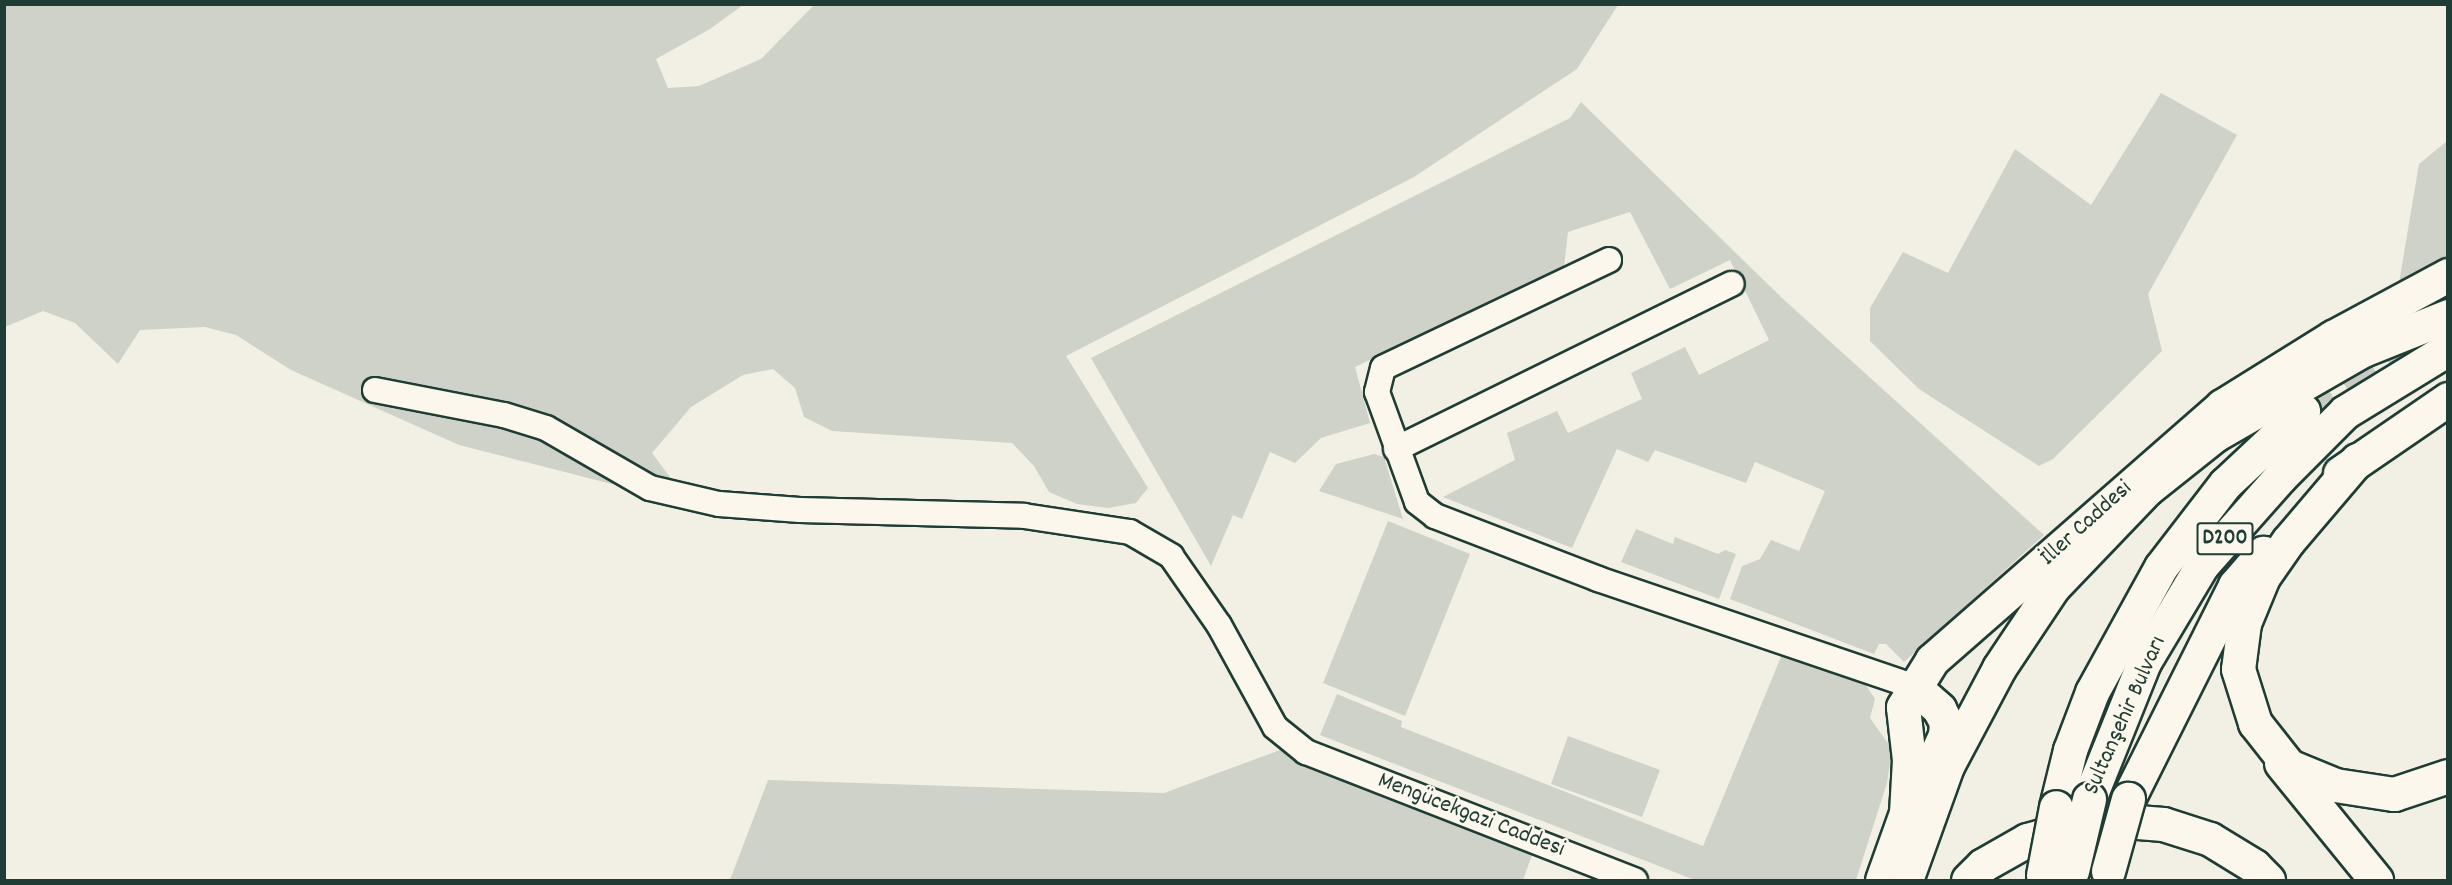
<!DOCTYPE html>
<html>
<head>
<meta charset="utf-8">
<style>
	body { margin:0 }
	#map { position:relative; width:2452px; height:885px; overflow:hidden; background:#f2f0e5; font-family:Dekko,sans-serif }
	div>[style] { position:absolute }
	.green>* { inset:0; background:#cfd2c8 }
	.highway-tunnel>* { height:33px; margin-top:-16.5px; transform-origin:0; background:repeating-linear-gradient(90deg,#c8ccc2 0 33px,transparent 0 49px) }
	.roads { filter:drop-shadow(2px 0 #1f3d34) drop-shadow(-2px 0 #1f3d34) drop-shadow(0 2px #1f3d34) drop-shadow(0 -2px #1f3d34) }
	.street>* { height:24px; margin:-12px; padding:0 12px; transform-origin:12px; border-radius:12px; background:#fbf7ec }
	.secondary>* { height:33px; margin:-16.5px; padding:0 16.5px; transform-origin:16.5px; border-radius:16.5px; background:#fbf7ec }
	.highway>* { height:33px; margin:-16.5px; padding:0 16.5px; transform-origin:16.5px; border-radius:16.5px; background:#fbf7ec }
	.bridges { filter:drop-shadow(2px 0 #1f3d34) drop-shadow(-2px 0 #1f3d34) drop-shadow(0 2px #1f3d34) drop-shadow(0 -2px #1f3d34) }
	.highway-bridge>* { height:33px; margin:-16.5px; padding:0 16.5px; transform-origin:16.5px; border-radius:16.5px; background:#fbf7ec }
	span { translate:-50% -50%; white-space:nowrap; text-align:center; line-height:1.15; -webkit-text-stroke:4.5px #fbf7ec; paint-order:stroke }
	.shield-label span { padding:2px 4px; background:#fbf7ec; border:2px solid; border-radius:4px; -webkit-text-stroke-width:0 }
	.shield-label { font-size:22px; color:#1f3d34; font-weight:700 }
	.street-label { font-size:24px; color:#1f3d34 }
	.frame { position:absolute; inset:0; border:6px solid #1f3d34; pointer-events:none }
</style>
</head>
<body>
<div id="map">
	<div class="green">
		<i style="clip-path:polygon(5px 5px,743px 5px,710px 29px,656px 59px,668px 88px,699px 86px,761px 59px,814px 5px,1618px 5px,1577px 69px,1414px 177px,1066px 356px,1148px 488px,1136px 503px,1108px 508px,1077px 504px,1049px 492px,1034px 466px,1012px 443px,832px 431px,804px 417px,795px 388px,773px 369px,743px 375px,691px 407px,652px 453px,690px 504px,459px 445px,291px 370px,236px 335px,205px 327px,140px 330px,118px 364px,75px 323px,43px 311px,5px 327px)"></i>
		<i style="clip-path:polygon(2161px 93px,2237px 135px,2148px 294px,2162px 351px,2053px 459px,2039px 466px,1919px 389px,1870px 341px,1870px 308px,1903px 252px,1948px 273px,2015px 149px,2091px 205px)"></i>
		<i style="clip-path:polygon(1581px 102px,1782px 298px,2044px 535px,1904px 662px,1886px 644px,1879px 644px,1874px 654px,1730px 599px,1742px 566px,1760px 559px,1771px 540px,1799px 551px,1825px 491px,1755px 462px,1746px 483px,1655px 450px,1648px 462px,1617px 449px,1572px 548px,1443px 497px,1515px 460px,1507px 433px,1557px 411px,1568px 433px,1642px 399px,1631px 373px,1685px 347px,1699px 375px,1769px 340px,1730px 260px,1670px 289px,1630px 212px,1568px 232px,1564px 267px,1355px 367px,1370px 423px,1321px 438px,1295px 463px,1270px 452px,1242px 519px,1233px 515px,1211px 566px,1091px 358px,1570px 118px)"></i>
		<i style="clip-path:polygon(2447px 141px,2447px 263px,2399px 283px,2419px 164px)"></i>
		<i style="clip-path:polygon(1374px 454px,1384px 457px,1403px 519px,1319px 491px,1336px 464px)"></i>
		<i style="clip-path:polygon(1388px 521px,1470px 554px,1405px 716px,1323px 683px)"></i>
		<i style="clip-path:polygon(1636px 529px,1673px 544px,1675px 537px,1718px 554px,1725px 550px,1736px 554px,1719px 599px,1621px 562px)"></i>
		<i style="clip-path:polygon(1783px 652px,1863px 681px,1875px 699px,1870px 718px,1892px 749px,1887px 783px,1856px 880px,1695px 880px,1320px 735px,1337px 694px,1402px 721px,1401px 727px,1703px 846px)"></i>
		<i style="clip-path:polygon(1568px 736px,1660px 770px,1642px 817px,1551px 784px)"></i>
		<i style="clip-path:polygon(1307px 740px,1541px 830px,1523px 880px,730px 880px,768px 780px,1164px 793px)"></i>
	</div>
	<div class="highway-tunnel">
		<i style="left:2303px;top:411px;width:184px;rotate:-38.2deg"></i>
	</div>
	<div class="roads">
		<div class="street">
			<i style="left:1609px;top:260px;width:250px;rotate:154.5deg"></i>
			<i style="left:1383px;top:368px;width:25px;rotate:104deg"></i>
			<i style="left:1377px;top:392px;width:117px;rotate:70deg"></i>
			<i style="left:1417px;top:502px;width:23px;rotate:38deg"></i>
			<i style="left:1435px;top:516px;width:175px;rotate:21.1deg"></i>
			<i style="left:1598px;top:579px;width:333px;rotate:18.8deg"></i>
			<i style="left:375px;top:390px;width:131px;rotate:11deg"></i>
			<i style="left:504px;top:415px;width:44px;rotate:17.2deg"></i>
			<i style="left:546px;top:428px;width:120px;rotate:30deg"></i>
			<i style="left:650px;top:488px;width:71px;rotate:13.1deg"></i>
			<i style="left:719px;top:504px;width:81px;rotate:4.2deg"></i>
			<i style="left:800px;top:510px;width:224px;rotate:1.5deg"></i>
			<i style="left:1024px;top:516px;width:107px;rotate:8.6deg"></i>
			<i style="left:1130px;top:532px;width:48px;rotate:30.3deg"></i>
			<i style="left:1171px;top:556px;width:84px;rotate:55.2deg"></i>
			<i style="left:1219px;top:625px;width:116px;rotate:61.2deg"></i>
			<i style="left:1275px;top:727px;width:40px;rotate:39deg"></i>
			<i style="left:1306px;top:752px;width:353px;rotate:21.3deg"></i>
			<i style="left:1396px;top:449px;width:374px;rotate:-26.2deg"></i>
		</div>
		<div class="secondary">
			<i style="left:1913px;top:686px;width:35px;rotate:41deg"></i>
			<i style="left:1939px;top:709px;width:15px;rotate:62deg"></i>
			<i style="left:1946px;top:722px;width:13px;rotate:94deg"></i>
			<i style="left:1945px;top:735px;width:44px;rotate:114.2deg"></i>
			<i style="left:1882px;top:880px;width:71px;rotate:-70.3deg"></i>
			<i style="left:1906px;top:813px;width:53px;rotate:-86.8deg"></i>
			<i style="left:1909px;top:760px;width:53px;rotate:-96.5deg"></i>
			<i style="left:1903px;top:707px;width:55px;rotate:-58.3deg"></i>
			<i style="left:1932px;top:660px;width:386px;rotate:-41.2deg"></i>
			<i style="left:2222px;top:406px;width:131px;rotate:-31.9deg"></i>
			<i style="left:2333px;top:337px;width:131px;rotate:-28.3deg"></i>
		</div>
		<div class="highway">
			<i style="left:2357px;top:460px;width:106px;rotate:130.4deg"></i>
			<i style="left:2288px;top:541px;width:44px;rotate:124.8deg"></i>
			<i style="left:2263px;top:577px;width:50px;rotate:112.4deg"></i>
			<i style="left:2244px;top:623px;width:46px;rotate:97.4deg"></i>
			<i style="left:2238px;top:669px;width:57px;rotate:72.5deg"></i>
			<i style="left:2255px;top:723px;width:55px;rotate:51.7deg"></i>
			<i style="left:2289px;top:766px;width:50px;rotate:22.4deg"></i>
			<i style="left:2335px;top:785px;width:60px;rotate:8.7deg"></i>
			<i style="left:2394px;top:794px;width:57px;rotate:-18.4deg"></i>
			<i style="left:2340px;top:473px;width:131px;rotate:-34.4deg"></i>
			<i style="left:2281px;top:763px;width:151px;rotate:50.9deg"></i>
			<i style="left:2089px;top:799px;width:148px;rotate:-68.1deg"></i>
			<i style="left:2144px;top:662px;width:113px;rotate:-59.1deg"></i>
			<i style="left:2202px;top:565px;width:118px;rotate:-48.4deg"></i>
			<i style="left:2280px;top:477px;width:92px;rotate:-45deg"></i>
			<i style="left:2345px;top:412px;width:121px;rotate:-31.5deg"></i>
			<i style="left:2128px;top:799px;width:239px;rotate:-63.4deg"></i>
			<i style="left:2235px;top:585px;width:43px;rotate:-48.8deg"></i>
			<i style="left:2056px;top:807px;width:59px;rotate:-76.2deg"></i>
			<i style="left:2070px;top:750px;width:62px;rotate:-69.2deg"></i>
			<i style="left:2092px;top:692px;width:143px;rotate:-61.1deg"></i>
			<i style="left:2161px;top:567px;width:105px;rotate:-52.4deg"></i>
			<i style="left:2225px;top:484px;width:107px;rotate:-43.1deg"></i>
			<i style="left:1906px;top:880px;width:121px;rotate:-70.2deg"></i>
			<i style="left:1947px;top:766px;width:111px;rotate:-62deg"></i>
			<i style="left:1999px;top:668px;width:97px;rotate:-56.3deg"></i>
			<i style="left:2053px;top:587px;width:136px;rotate:-46.2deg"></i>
			<i style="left:2147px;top:489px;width:87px;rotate:-38.5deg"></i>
			<i style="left:2215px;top:435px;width:171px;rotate:-29.9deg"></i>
			<i style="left:2363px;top:350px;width:92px;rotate:-21.8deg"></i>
			<i style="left:1968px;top:880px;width:21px;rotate:-45deg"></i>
			<i style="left:1983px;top:865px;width:51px;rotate:-29.6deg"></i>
			<i style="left:2027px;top:840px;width:76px;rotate:-16deg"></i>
			<i style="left:2100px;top:819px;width:63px;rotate:4.5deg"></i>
			<i style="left:2163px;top:824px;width:49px;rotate:17.7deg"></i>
			<i style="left:2210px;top:839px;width:52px;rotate:31.5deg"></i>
			<i style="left:2254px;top:866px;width:20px;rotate:45deg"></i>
		</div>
	</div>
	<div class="bridges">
		<div class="highway-bridge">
			<i style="left:2072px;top:871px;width:74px;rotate:-76.7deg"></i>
			<i style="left:2108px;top:871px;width:75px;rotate:-74.5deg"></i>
			<i style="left:2043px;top:875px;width:69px;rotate:-79.2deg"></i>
		</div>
	</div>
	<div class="shield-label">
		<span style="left:2225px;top:539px">D200</span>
	</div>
	<div class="street-label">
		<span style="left:2087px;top:524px;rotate:-42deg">İller Caddesi</span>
		<span style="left:2126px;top:716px;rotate:-66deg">Sultanşehir Bulvarı</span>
		<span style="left:1471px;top:816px;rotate:21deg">Mengücekgazi Caddesi</span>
	</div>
	<div class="frame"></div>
</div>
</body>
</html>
